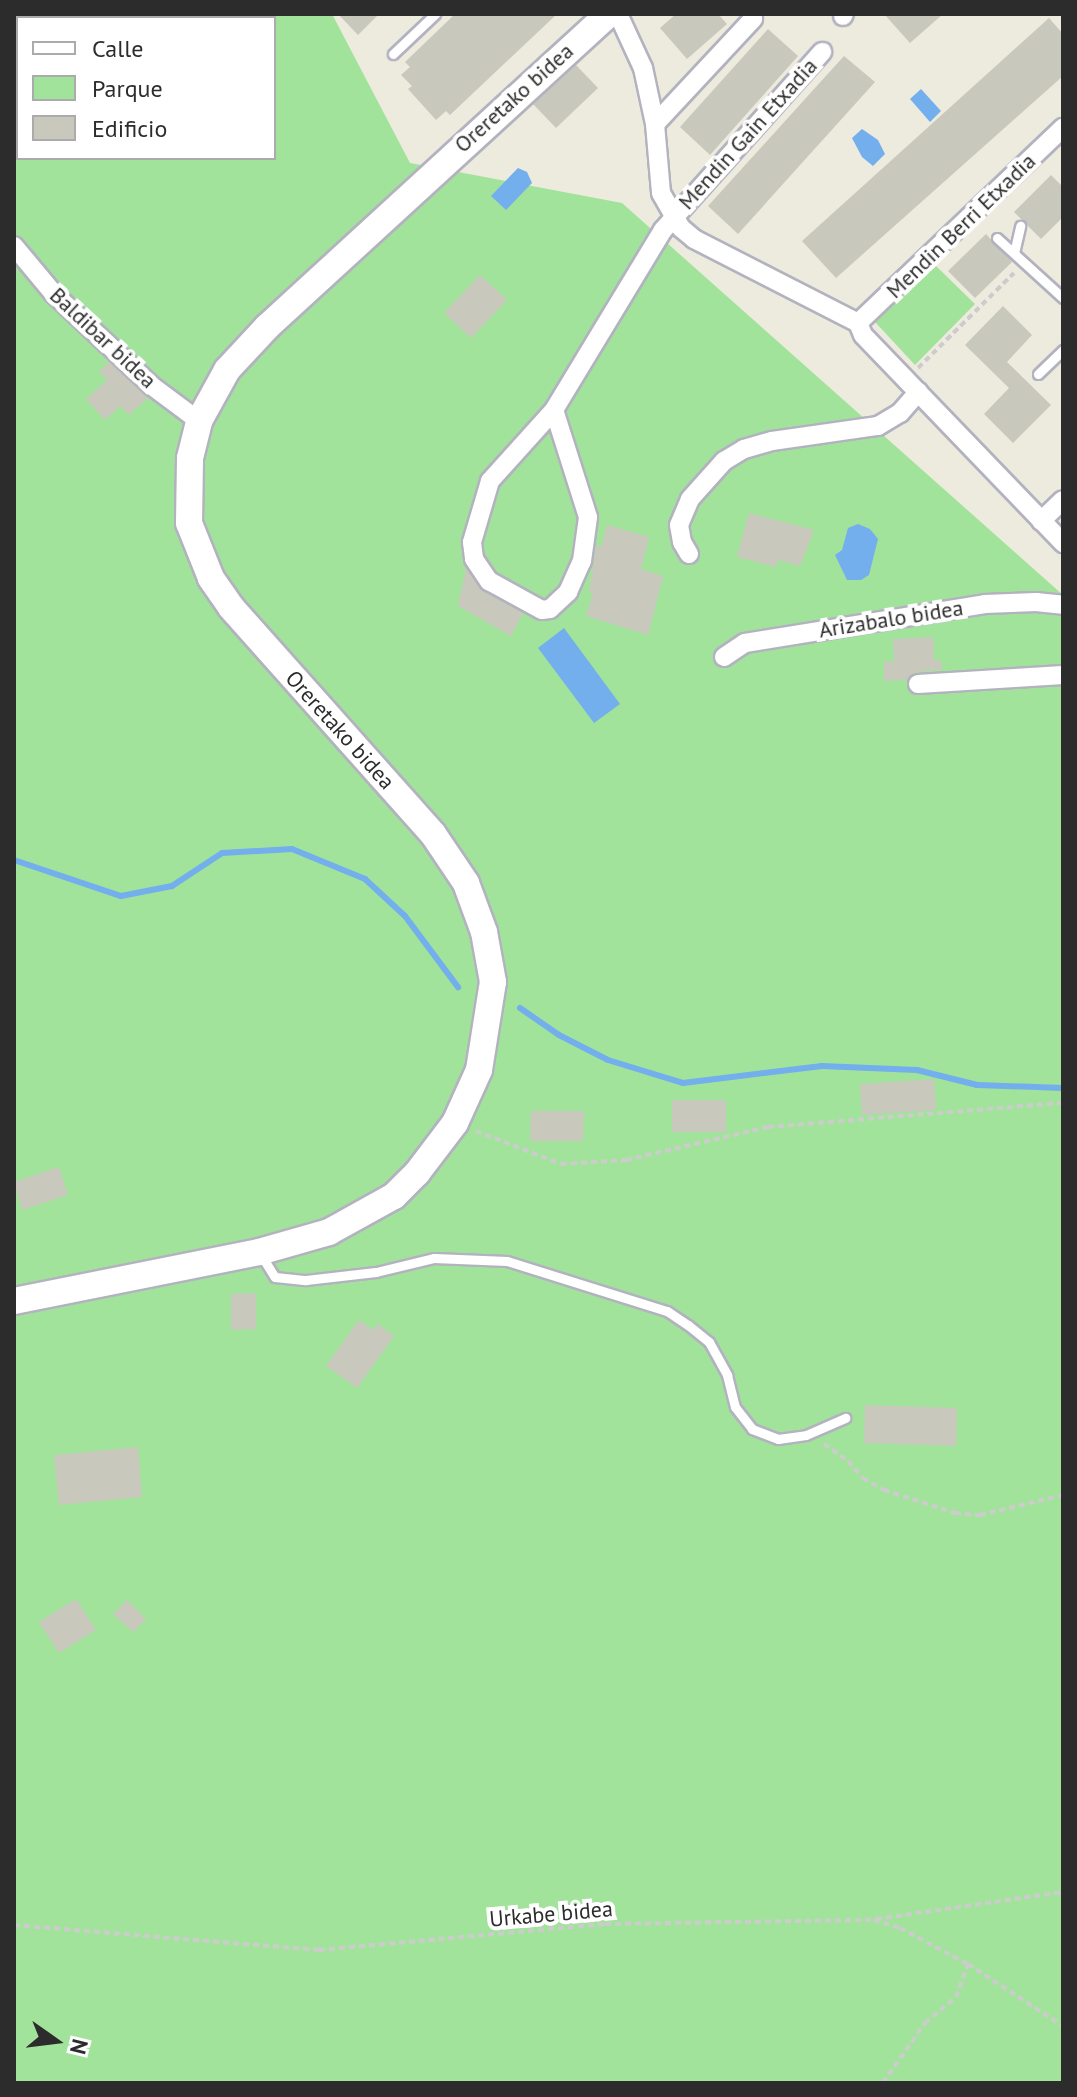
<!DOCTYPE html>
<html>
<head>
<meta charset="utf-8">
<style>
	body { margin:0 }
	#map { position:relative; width:1077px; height:2097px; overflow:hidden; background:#edeade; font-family:"PT Sans",sans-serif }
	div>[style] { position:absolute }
	.green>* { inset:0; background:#a2e39c }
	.water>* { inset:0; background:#73aeed }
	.stream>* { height:6px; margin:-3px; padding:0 3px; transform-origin:3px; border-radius:3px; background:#73aeed }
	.building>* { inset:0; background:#c9c8bd }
	.path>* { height:4px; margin-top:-2px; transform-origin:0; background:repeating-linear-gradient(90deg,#ccc 0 6px,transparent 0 10px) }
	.roads { filter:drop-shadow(2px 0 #b3b2bf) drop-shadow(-2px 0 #b3b2bf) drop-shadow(0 2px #b3b2bf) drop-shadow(0 -2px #b3b2bf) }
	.lane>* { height:9px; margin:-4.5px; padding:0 4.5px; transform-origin:4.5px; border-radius:4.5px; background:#fff }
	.street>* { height:18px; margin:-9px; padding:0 9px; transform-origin:9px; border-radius:9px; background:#fff }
	.secondary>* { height:26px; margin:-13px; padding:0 13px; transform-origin:13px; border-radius:13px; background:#fff }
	span { translate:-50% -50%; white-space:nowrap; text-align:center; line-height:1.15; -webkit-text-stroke:8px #fff; paint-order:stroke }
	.street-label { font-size:22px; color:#2c2c2c }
	.frame { position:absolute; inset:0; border:16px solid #2c2c2c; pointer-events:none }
	.legend { position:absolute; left:16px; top:16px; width:260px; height:144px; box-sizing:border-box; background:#fff; border:2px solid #ababab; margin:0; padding:10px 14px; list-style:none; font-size:24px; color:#2c2c2c }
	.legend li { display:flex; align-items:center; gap:16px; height:40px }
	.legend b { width:40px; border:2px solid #ababab }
	.north { position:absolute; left:16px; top:2001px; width:80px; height:80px; -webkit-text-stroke:6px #fff; paint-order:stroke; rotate:104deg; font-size:22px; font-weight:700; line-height:32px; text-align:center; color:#2c2c2c }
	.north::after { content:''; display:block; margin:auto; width:28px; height:36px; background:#2c2c2c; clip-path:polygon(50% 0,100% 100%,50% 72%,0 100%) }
</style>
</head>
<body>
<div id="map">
	<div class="green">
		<i style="clip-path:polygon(evenodd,14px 14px,332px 14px,410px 163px,622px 203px,1063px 595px,1063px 2083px,14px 2083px,14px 14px,18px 18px,274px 18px,274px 158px,18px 158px,18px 18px)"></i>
		<i style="clip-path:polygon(936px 266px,975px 304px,915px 365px,875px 322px)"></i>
	</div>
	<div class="water">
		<i style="clip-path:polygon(921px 89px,941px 111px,930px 122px,910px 99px)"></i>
		<i style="clip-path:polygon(862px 129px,878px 140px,885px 154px,873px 166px,862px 157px,852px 138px)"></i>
		<i style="clip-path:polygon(518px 168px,527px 172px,532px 183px,506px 210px,491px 196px)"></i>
		<i style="clip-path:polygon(858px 524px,870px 529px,878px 539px,869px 575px,861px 580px,847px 580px,835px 555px,842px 550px,848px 528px)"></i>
		<i style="clip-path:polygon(564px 628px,620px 704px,594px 723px,538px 648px)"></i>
	</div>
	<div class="stream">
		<i style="left:14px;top:860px;width:113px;rotate:18.6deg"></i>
		<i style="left:121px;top:896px;width:52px;rotate:-11.1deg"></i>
		<i style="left:172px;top:886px;width:60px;rotate:-33.4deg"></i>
		<i style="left:222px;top:853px;width:70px;rotate:-3.3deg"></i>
		<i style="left:292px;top:849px;width:79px;rotate:22.3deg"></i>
		<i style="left:365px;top:879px;width:54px;rotate:42.8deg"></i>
		<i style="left:405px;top:916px;width:89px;rotate:53.3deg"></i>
		<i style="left:520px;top:1008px;width:47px;rotate:34.7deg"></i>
		<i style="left:559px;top:1035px;width:55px;rotate:27deg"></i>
		<i style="left:608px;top:1060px;width:78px;rotate:17deg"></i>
		<i style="left:683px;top:1083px;width:140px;rotate:-7deg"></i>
		<i style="left:822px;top:1066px;width:95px;rotate:2.4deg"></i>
		<i style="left:917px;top:1070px;width:62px;rotate:14deg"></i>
		<i style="left:977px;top:1085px;width:86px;rotate:2deg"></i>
	</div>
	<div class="building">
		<i style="clip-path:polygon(338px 14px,379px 14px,358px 35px)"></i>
		<i style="clip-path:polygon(455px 14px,557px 14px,450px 115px,446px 111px,436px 120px,408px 89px,412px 86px,401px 75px,410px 67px,405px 62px)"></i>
		<i style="clip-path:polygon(676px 14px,718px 14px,727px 24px,687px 59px,660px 28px)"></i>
		<i style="clip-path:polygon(884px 14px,943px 14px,910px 43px)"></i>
		<i style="clip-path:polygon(1049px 18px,1063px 34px,1063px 76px,836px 278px,802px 241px)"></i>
		<i style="clip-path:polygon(768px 29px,798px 56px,710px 155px,680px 127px)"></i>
		<i style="clip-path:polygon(844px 56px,875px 82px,738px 234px,708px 206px)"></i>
		<i style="clip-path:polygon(576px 65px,598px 88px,556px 128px,533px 104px)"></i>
		<i style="clip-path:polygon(1051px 175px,1063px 187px,1063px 217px,1041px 239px,1014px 212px)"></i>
		<i style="clip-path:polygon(986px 234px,1012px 262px,975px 298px,948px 271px)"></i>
		<i style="clip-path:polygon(480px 275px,507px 300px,471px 338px,444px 313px)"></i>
		<i style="clip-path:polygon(1003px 306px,1032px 335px,1007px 362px,1051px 405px,1013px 443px,984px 414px,1009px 388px,965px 345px)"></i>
		<i style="clip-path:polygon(109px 362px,148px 398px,129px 415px,120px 406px,105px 420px,86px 399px,107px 380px,99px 371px)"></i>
		<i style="clip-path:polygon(749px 513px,814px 530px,800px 566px,778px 560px,776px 567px,737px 557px)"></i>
		<i style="clip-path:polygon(607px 525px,649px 537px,641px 569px,663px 576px,648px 635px,586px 616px,593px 594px,589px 592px,596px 545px,601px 547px)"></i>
		<i style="clip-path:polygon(466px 568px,483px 591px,523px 613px,511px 636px,458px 606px)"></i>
		<i style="clip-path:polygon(933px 637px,934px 660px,941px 660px,942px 670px,916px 672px,907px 680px,884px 681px,884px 662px,894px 661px,893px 639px)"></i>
		<i style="clip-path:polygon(934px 1079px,936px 1110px,862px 1115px,860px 1084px)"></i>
		<i style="clip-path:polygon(672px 1100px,726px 1100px,726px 1132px,672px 1132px)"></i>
		<i style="clip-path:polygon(531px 1111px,584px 1111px,583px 1141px,530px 1141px)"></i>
		<i style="clip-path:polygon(59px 1167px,68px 1195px,22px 1210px,14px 1182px)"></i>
		<i style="clip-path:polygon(256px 1293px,256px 1329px,231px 1330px,231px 1294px)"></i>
		<i style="clip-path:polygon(359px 1320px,373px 1330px,378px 1324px,394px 1336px,357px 1388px,326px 1366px)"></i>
		<i style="clip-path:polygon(865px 1405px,957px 1408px,956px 1446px,864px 1443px)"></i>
		<i style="clip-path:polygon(138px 1447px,142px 1497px,59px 1505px,54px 1455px)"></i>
		<i style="clip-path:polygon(76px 1599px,96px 1630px,59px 1653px,39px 1622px)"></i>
		<i style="clip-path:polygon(127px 1600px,146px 1619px,133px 1632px,113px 1614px)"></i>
	</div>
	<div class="path">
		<i style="left:918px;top:368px;width:135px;rotate:-44.7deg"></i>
		<i style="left:476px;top:1131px;width:91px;rotate:21.2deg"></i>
		<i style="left:561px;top:1164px;width:65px;rotate:-3.5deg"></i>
		<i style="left:626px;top:1160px;width:146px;rotate:-13.1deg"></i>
		<i style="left:768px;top:1127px;width:296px;rotate:-4.7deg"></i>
		<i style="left:824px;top:1444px;width:29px;rotate:35deg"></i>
		<i style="left:848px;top:1461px;width:23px;rotate:49deg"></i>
		<i style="left:863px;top:1478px;width:24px;rotate:30deg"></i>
		<i style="left:884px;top:1490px;width:75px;rotate:17.9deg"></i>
		<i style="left:955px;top:1513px;width:25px;rotate:5deg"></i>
		<i style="left:980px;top:1515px;width:85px;rotate:-13.5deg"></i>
		<i style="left:876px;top:1919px;width:189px;rotate:-8.2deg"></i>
		<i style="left:14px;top:1925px;width:306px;rotate:4.7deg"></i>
		<i style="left:319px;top:1950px;width:287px;rotate:-5.2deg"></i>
		<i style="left:605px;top:1924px;width:269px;rotate:-0.9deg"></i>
		<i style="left:874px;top:1920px;width:27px;rotate:17deg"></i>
		<i style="left:900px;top:1928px;width:77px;rotate:27.9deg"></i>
		<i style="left:968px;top:1964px;width:113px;rotate:33.1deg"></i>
		<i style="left:883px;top:2083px;width:73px;rotate:-55deg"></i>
		<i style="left:925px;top:2023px;width:40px;rotate:-40deg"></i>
		<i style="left:956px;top:1997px;width:35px;rotate:-70deg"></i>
	</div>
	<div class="roads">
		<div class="lane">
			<i style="left:393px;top:54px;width:58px;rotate:-43.6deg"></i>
			<i style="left:997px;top:238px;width:89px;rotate:42.3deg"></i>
			<i style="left:1014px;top:253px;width:28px;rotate:-77deg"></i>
			<i style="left:1038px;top:374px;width:35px;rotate:-44deg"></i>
			<i style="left:261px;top:1255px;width:26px;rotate:58deg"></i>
			<i style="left:275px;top:1277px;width:31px;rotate:6deg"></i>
			<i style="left:306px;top:1280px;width:70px;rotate:-6.5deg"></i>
			<i style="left:376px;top:1272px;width:60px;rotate:-13.6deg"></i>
			<i style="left:434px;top:1258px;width:73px;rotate:2.4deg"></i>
			<i style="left:507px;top:1261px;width:168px;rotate:17.4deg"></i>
			<i style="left:667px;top:1311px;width:25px;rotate:34deg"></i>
			<i style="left:688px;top:1325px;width:27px;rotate:39deg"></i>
			<i style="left:709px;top:1342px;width:38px;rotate:61deg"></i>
			<i style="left:727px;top:1375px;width:33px;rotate:76deg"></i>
			<i style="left:735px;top:1407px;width:28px;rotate:52deg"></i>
			<i style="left:752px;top:1429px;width:28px;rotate:21deg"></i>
			<i style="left:778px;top:1439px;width:28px;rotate:-8deg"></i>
			<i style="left:806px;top:1435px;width:43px;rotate:-23.6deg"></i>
		</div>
		<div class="street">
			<i style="left:618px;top:14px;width:60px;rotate:65.2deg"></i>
			<i style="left:643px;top:68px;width:57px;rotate:77.9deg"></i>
			<i style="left:655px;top:124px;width:69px;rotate:85deg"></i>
			<i style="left:661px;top:193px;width:40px;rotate:60.3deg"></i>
			<i style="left:681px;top:228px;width:17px;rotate:40deg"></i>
			<i style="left:694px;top:239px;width:184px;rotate:27.1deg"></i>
			<i style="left:858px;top:323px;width:13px;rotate:67deg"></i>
			<i style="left:863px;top:335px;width:289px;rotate:46.1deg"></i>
			<i style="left:843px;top:16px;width:2px;rotate:-63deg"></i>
			<i style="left:655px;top:124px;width:144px;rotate:-47deg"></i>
			<i style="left:14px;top:246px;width:62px;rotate:50.2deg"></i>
			<i style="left:54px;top:294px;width:134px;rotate:43.2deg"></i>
			<i style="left:152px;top:386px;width:59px;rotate:36.7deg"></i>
			<i style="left:858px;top:323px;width:283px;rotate:-43.6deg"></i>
			<i style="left:554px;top:410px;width:96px;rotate:132deg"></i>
			<i style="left:490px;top:481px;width:64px;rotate:106.4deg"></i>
			<i style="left:472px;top:542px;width:17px;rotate:83deg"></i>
			<i style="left:474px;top:559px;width:27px;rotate:56deg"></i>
			<i style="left:489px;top:581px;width:60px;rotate:28.7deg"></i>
			<i style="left:542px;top:610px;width:8px;rotate:-7deg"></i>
			<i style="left:550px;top:609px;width:25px;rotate:-43deg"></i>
			<i style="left:568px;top:592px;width:34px;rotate:-66deg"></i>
			<i style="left:582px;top:561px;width:44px;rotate:-82.2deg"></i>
			<i style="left:588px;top:517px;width:112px;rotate:-107.6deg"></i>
			<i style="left:554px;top:410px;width:210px;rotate:-58.8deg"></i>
			<i style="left:663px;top:230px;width:239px;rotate:-48.2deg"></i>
			<i style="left:1041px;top:521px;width:30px;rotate:-44deg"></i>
			<i style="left:689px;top:554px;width:14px;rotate:-120deg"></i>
			<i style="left:682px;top:542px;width:17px;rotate:-100deg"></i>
			<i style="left:679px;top:525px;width:28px;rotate:-67deg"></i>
			<i style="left:690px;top:499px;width:51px;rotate:-48.2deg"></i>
			<i style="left:724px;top:461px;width:23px;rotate:-31deg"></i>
			<i style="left:744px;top:449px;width:29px;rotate:-16deg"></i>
			<i style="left:772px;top:441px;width:107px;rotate:-8.1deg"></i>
			<i style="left:878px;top:426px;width:26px;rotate:-31deg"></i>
			<i style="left:900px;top:413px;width:28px;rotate:-49deg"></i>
			<i style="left:724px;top:657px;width:25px;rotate:-34deg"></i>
			<i style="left:745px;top:643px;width:243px;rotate:-9.2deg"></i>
			<i style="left:985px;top:604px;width:51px;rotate:-2.2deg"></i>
			<i style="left:1036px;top:602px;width:27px;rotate:6deg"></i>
			<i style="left:918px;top:684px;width:145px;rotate:-3.6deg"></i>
		</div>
		<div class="secondary">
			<i style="left:14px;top:1301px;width:250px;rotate:-11.3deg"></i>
			<i style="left:259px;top:1252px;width:73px;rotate:-15.9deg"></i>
			<i style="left:329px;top:1232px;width:74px;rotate:-29deg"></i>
			<i style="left:394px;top:1196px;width:33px;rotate:-45deg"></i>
			<i style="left:417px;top:1173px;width:63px;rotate:-52.8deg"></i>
			<i style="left:455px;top:1123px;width:58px;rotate:-65.6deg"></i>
			<i style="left:479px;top:1070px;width:89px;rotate:-81deg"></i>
			<i style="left:493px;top:982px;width:51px;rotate:-100.2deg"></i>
			<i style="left:484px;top:932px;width:52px;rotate:-110.2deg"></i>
			<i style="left:466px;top:883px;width:59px;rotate:-124deg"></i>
			<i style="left:433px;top:834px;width:304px;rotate:-131.7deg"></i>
			<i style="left:231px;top:607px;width:35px;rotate:-125deg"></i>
			<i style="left:211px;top:578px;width:59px;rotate:-111.8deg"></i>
			<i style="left:189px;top:523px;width:65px;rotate:-89.1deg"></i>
			<i style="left:190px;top:458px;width:38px;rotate:-76deg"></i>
			<i style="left:199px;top:421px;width:58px;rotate:-61.2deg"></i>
			<i style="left:227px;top:370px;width:59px;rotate:-47.1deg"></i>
			<i style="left:267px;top:327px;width:463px;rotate:-42.5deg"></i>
		</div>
	</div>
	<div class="street-label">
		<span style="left:514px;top:98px;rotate:-42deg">Oreretako bidea</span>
		<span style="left:748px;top:134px;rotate:-48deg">Mendin Gain Etxadia</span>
		<span style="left:961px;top:226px;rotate:-44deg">Mendin Berri Etxadia</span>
		<span style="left:103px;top:338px;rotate:43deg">Baldibar bidea</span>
		<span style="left:891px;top:619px;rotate:-9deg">Arizabalo bidea</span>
		<span style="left:340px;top:730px;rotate:48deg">Oreretako bidea</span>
		<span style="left:551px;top:1914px;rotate:-5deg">Urkabe bidea</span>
	</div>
	<div class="frame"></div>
	<ul class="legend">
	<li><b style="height:10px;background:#fff"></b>Calle</li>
	<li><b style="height:22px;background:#a2e39c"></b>Parque</li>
	<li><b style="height:22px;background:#c9c8bd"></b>Edificio</li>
	</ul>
	<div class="north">N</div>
</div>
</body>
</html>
